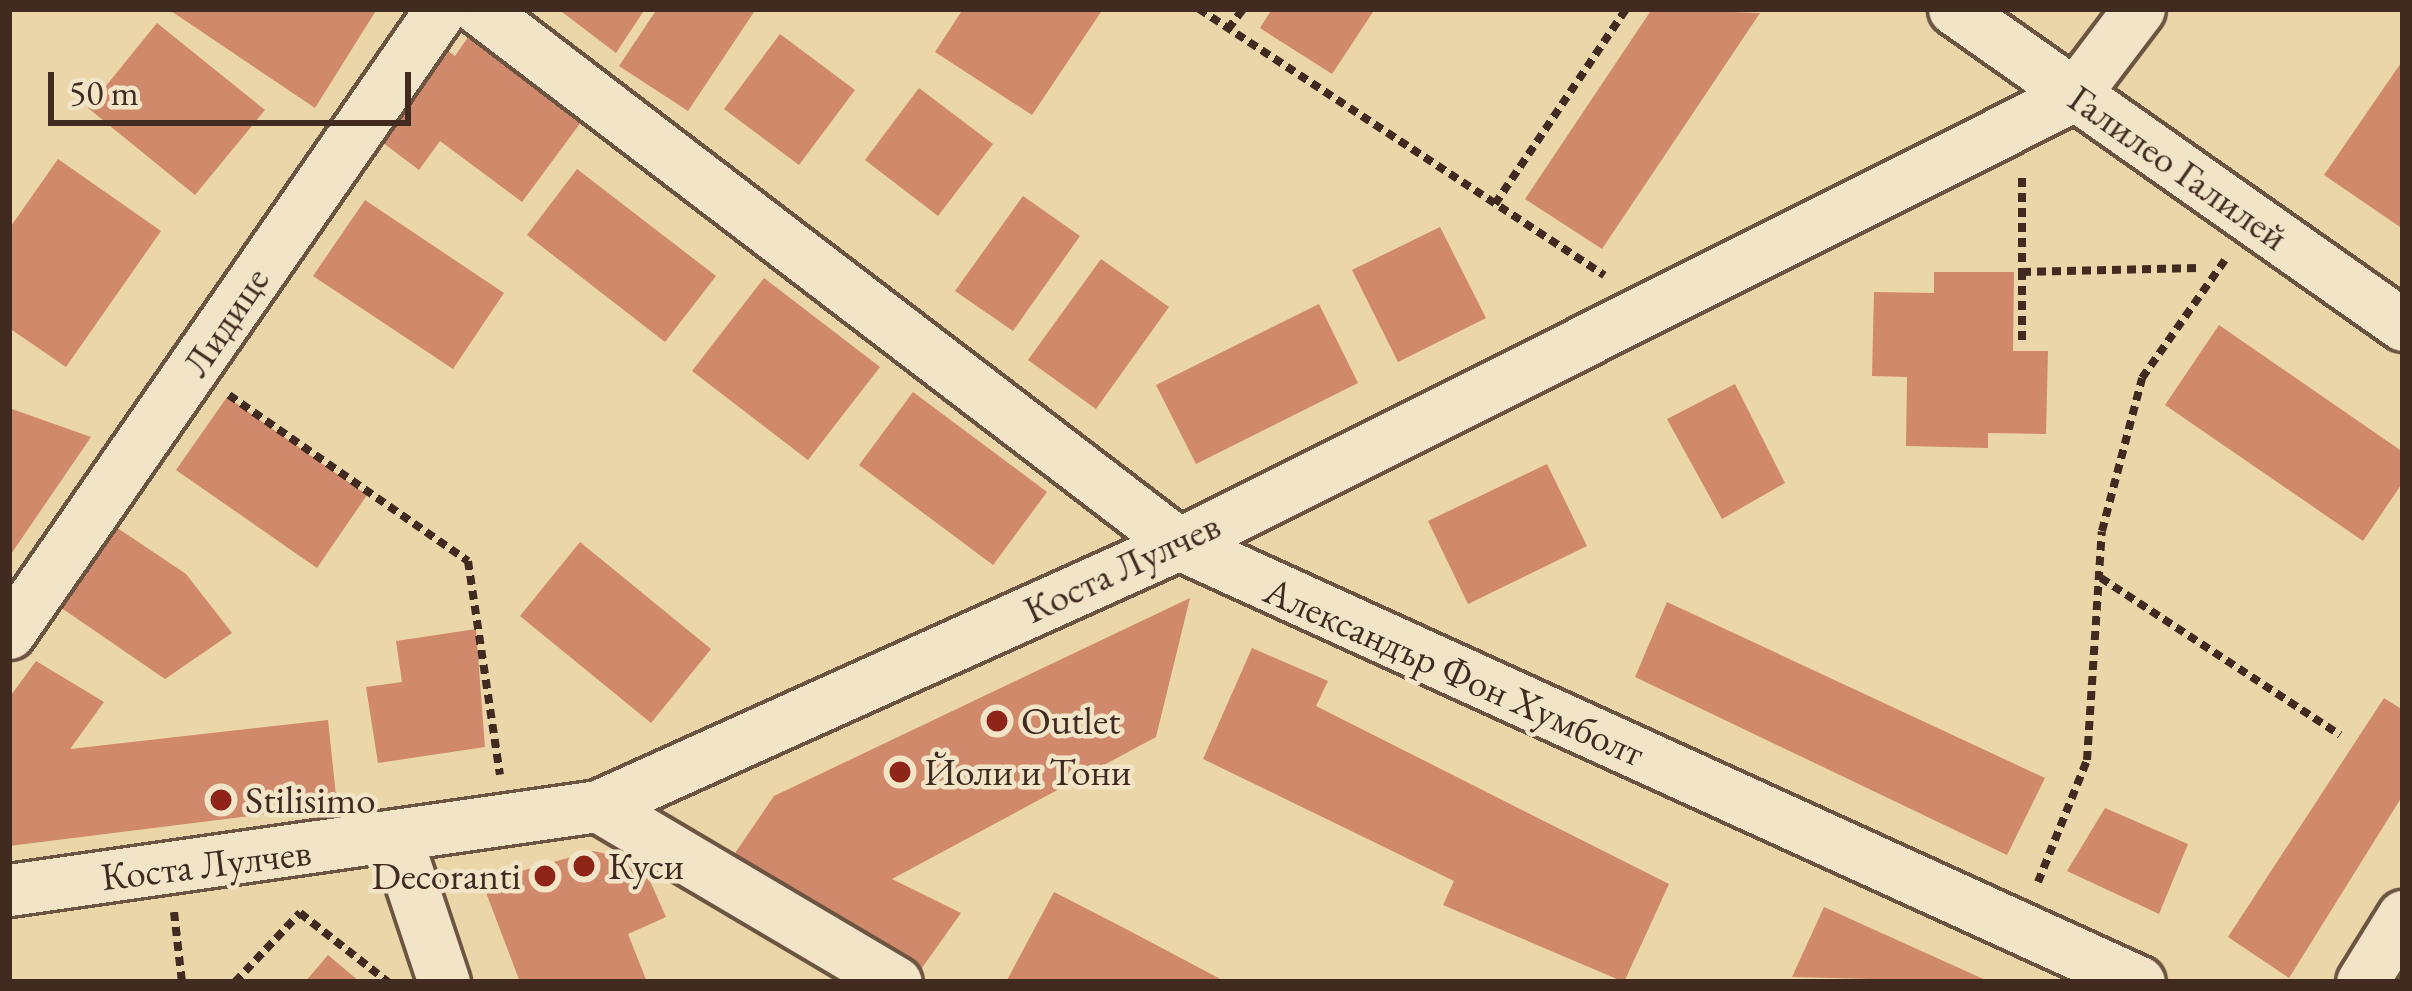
<!DOCTYPE html>
<html>
<head>
<meta charset="utf-8">
<style>
	body { margin:0 }
	#map { position:relative; width:2412px; height:991px; overflow:hidden; background:#ead6a9; font-family:"EB Garamond",serif }
	div>[style] { position:absolute }
	.building>* { inset:0; background:#d0896a }
	.path>* { height:8px; margin-top:-4px; transform-origin:0; background:repeating-linear-gradient(90deg,#412a20 0 9px,transparent 0 15px) }
	.roads { filter:drop-shadow(3px 0 #6b5542) drop-shadow(-3px 0 #6b5542) drop-shadow(0 3px #6b5542) drop-shadow(0 -3px #6b5542) }
	.street>* { height:51px; margin:-25.5px; padding:0 25.5px; transform-origin:25.5px; border-radius:25.5px; background:#f1e4c7 }
	.dots>* { width:33px; height:33px; translate:-50% -50%; box-sizing:border-box; border:6px solid #f1e4c7; border-radius:50% }
	span { translate:-50% -50%; white-space:nowrap; text-align:center; line-height:1.15; -webkit-text-stroke:9px #f1e4c7; paint-order:stroke }
	.street-label { font-size:39px; color:#412a20 }
	.poi-label { font-size:39px; color:#412a20 }
	.left { translate:0 -50%; text-align:left }
	.right { translate:-100% -50%; text-align:right }
	.frame { position:absolute; inset:0; border:12px solid #412a20; pointer-events:none }
	.scale { position:absolute; left:48px; top:72px; width:363px; height:54px; box-sizing:border-box; border:6px solid #412a20; border-top:0; padding-left:15px; font-size:36px; line-height:42px; white-space:nowrap; color:#412a20; -webkit-text-stroke:9px #f1e4c7; paint-order:stroke }
</style>
</head>
<body>
<div id="map">
	<div class="building">
		<i style="clip-path:polygon(168px 9px,377px 9px,315px 108px)"></i>
		<i style="clip-path:polygon(558px 9px,645px 9px,616px 53px)"></i>
		<i style="clip-path:polygon(657px 9px,756px 9px,688px 111px,619px 66px)"></i>
		<i style="clip-path:polygon(963px 9px,1103px 9px,1032px 115px,935px 52px)"></i>
		<i style="clip-path:polygon(1272px 9px,1375px 9px,1332px 74px,1260px 28px)"></i>
		<i style="clip-path:polygon(1652px 9px,1760px 13px,1602px 249px,1525px 199px)"></i>
		<i style="clip-path:polygon(157px 23px,265px 110px,195px 195px,88px 108px)"></i>
		<i style="clip-path:polygon(473px 30px,587px 114px,522px 202px,440px 141px,419px 170px,374px 136px,441px 46px,455px 56px)"></i>
		<i style="clip-path:polygon(780px 34px,855px 90px,799px 165px,724px 109px)"></i>
		<i style="clip-path:polygon(2403px 60px,2403px 229px,2324px 175px)"></i>
		<i style="clip-path:polygon(919px 88px,993px 144px,938px 216px,865px 160px)"></i>
		<i style="clip-path:polygon(58px 159px,161px 231px,66px 367px,9px 328px,9px 229px)"></i>
		<i style="clip-path:polygon(577px 169px,716px 276px,665px 342px,527px 235px)"></i>
		<i style="clip-path:polygon(1023px 196px,1080px 236px,1013px 331px,955px 291px)"></i>
		<i style="clip-path:polygon(365px 200px,504px 293px,453px 369px,313px 276px)"></i>
		<i style="clip-path:polygon(1440px 227px,1486px 318px,1398px 362px,1352px 270px)"></i>
		<i style="clip-path:polygon(1101px 259px,1169px 307px,1096px 409px,1028px 360px)"></i>
		<i style="clip-path:polygon(1934px 272px,2014px 272px,2013px 351px,2048px 351px,2046px 434px,1988px 433px,1988px 448px,1906px 446px,1907px 377px,1872px 376px,1874px 292px,1934px 293px)"></i>
		<i style="clip-path:polygon(764px 278px,880px 367px,808px 460px,692px 371px)"></i>
		<i style="clip-path:polygon(1319px 304px,1358px 383px,1196px 464px,1156px 385px)"></i>
		<i style="clip-path:polygon(2219px 325px,2403px 452px,2403px 482px,2363px 541px,2165px 405px)"></i>
		<i style="clip-path:polygon(1735px 384px,1785px 483px,1722px 519px,1667px 419px)"></i>
		<i style="clip-path:polygon(913px 392px,1047px 492px,993px 565px,859px 465px)"></i>
		<i style="clip-path:polygon(227px 397px,367px 495px,317px 568px,176px 470px)"></i>
		<i style="clip-path:polygon(9px 408px,91px 437px,9px 557px)"></i>
		<i style="clip-path:polygon(1547px 464px,1587px 546px,1468px 604px,1428px 521px)"></i>
		<i style="clip-path:polygon(113px 525px,186px 574px,232px 633px,165px 679px,60px 607px)"></i>
		<i style="clip-path:polygon(580px 542px,711px 649px,651px 723px,520px 616px)"></i>
		<i style="clip-path:polygon(1190px 598px,1156px 737px,892px 879px,961px 913px,917px 975px,731px 859px,774px 796px)"></i>
		<i style="clip-path:polygon(1667px 602px,2045px 778px,2007px 855px,1635px 677px)"></i>
		<i style="clip-path:polygon(476px 629px,485px 747px,378px 763px,366px 687px,402px 682px,396px 641px)"></i>
		<i style="clip-path:polygon(1252px 648px,1328px 681px,1316px 706px,1669px 884px,1624px 982px,1443px 905px,1454px 881px,1203px 759px)"></i>
		<i style="clip-path:polygon(36px 661px,104px 702px,70px 749px,328px 720px,337px 805px,9px 846px,9px 698px)"></i>
		<i style="clip-path:polygon(2384px 698px,2403px 710px,2403px 795px,2289px 978px,2228px 937px)"></i>
		<i style="clip-path:polygon(2105px 808px,2188px 844px,2159px 914px,2067px 871px)"></i>
		<i style="clip-path:polygon(593px 851px,641px 861px,666px 917px,628px 934px,647px 982px,520px 982px,482px 882px)"></i>
		<i style="clip-path:polygon(1054px 892px,1126px 929px,1226px 982px,1006px 982px)"></i>
		<i style="clip-path:polygon(1824px 907px,1990px 982px,1792px 977px)"></i>
		<i style="clip-path:polygon(328px 955px,360px 982px,305px 982px)"></i>
	</div>
	<div class="path">
		<i style="left:1199px;top:9px;width:485px;rotate:33.3deg"></i>
		<i style="left:1228px;top:29px;width:25px;rotate:-53deg"></i>
		<i style="left:2022px;top:178px;width:94px;rotate:90deg"></i>
		<i style="left:2022px;top:272px;width:175px;rotate:-1.3deg"></i>
		<i style="left:1495px;top:204px;width:235px;rotate:-56.1deg"></i>
		<i style="left:2022px;top:340px;width:68px;rotate:-90deg"></i>
		<i style="left:229px;top:395px;width:291px;rotate:34.8deg"></i>
		<i style="left:468px;top:561px;width:216px;rotate:81.5deg"></i>
		<i style="left:2101px;top:578px;width:286px;rotate:33.3deg"></i>
		<i style="left:2038px;top:882px;width:131px;rotate:-68.1deg"></i>
		<i style="left:2087px;top:760px;width:229px;rotate:-86.3deg"></i>
		<i style="left:2102px;top:531px;width:158px;rotate:-75.3deg"></i>
		<i style="left:2142px;top:378px;width:144px;rotate:-54.9deg"></i>
		<i style="left:174px;top:912px;width:70px;rotate:83.5deg"></i>
		<i style="left:235px;top:982px;width:95px;rotate:-46.7deg"></i>
		<i style="left:300px;top:913px;width:112px;rotate:38.1deg"></i>
	</div>
	<div class="roads">
		<div class="street">
			<i style="left:479px;top:9px;width:881px;rotate:37.39deg"></i>
			<i style="left:1179px;top:544px;width:1055px;rotate:24.52deg"></i>
			<i style="left:1954px;top:9px;width:549px;rotate:35.14deg"></i>
			<i style="left:9px;top:633px;width:759px;rotate:-55.3deg"></i>
			<i style="left:598px;top:806px;width:346px;rotate:30.6deg"></i>
			<i style="left:397px;top:841px;width:149px;rotate:71.6deg"></i>
			<i style="left:9px;top:890px;width:595px;rotate:-8.12deg"></i>
			<i style="left:598px;top:806px;width:637px;rotate:-24.27deg"></i>
			<i style="left:1179px;top:544px;width:1000px;rotate:-26.62deg"></i>
			<i style="left:2073px;top:96px;width:109px;rotate:-52.8deg"></i>
			<i style="left:2362px;top:982px;width:78px;rotate:-58.2deg"></i>
		</div>
	</div>
	<div class="dots">
		<i style="left:997px;top:721px;background:#8f2418"></i>
		<i style="left:900px;top:772px;background:#8f2418"></i>
		<i style="left:221px;top:800px;background:#8f2418"></i>
		<i style="left:584px;top:866px;background:#8f2418"></i>
		<i style="left:545px;top:876px;background:#8f2418"></i>
	</div>
	<div class="street-label">
		<span style="left:2178px;top:168px;rotate:35deg">Галилео Галилей</span>
		<span style="left:226px;top:322px;rotate:-56deg">Лидице</span>
		<span style="left:1122px;top:568px;rotate:-25deg">Коста Лулчев</span>
		<span style="left:1454px;top:672px;rotate:24deg">Александър Фон Хумболт</span>
		<span style="left:206px;top:865px;rotate:-7deg">Коста Лулчев</span>
	</div>
	<div class="poi-label">
		<span class="left" style="left:1021px;top:721px">Outlet</span>
		<span class="left" style="left:924px;top:772px">Йоли и Тони</span>
		<span class="left" style="left:245px;top:800px">Stilisimo</span>
		<span class="left" style="left:608px;top:866px">Куси</span>
		<span class="right" style="left:521px;top:876px">Decoranti</span>
	</div>
	<div class="frame"></div>
	<div class="scale">50 m</div>
</div>
</body>
</html>
